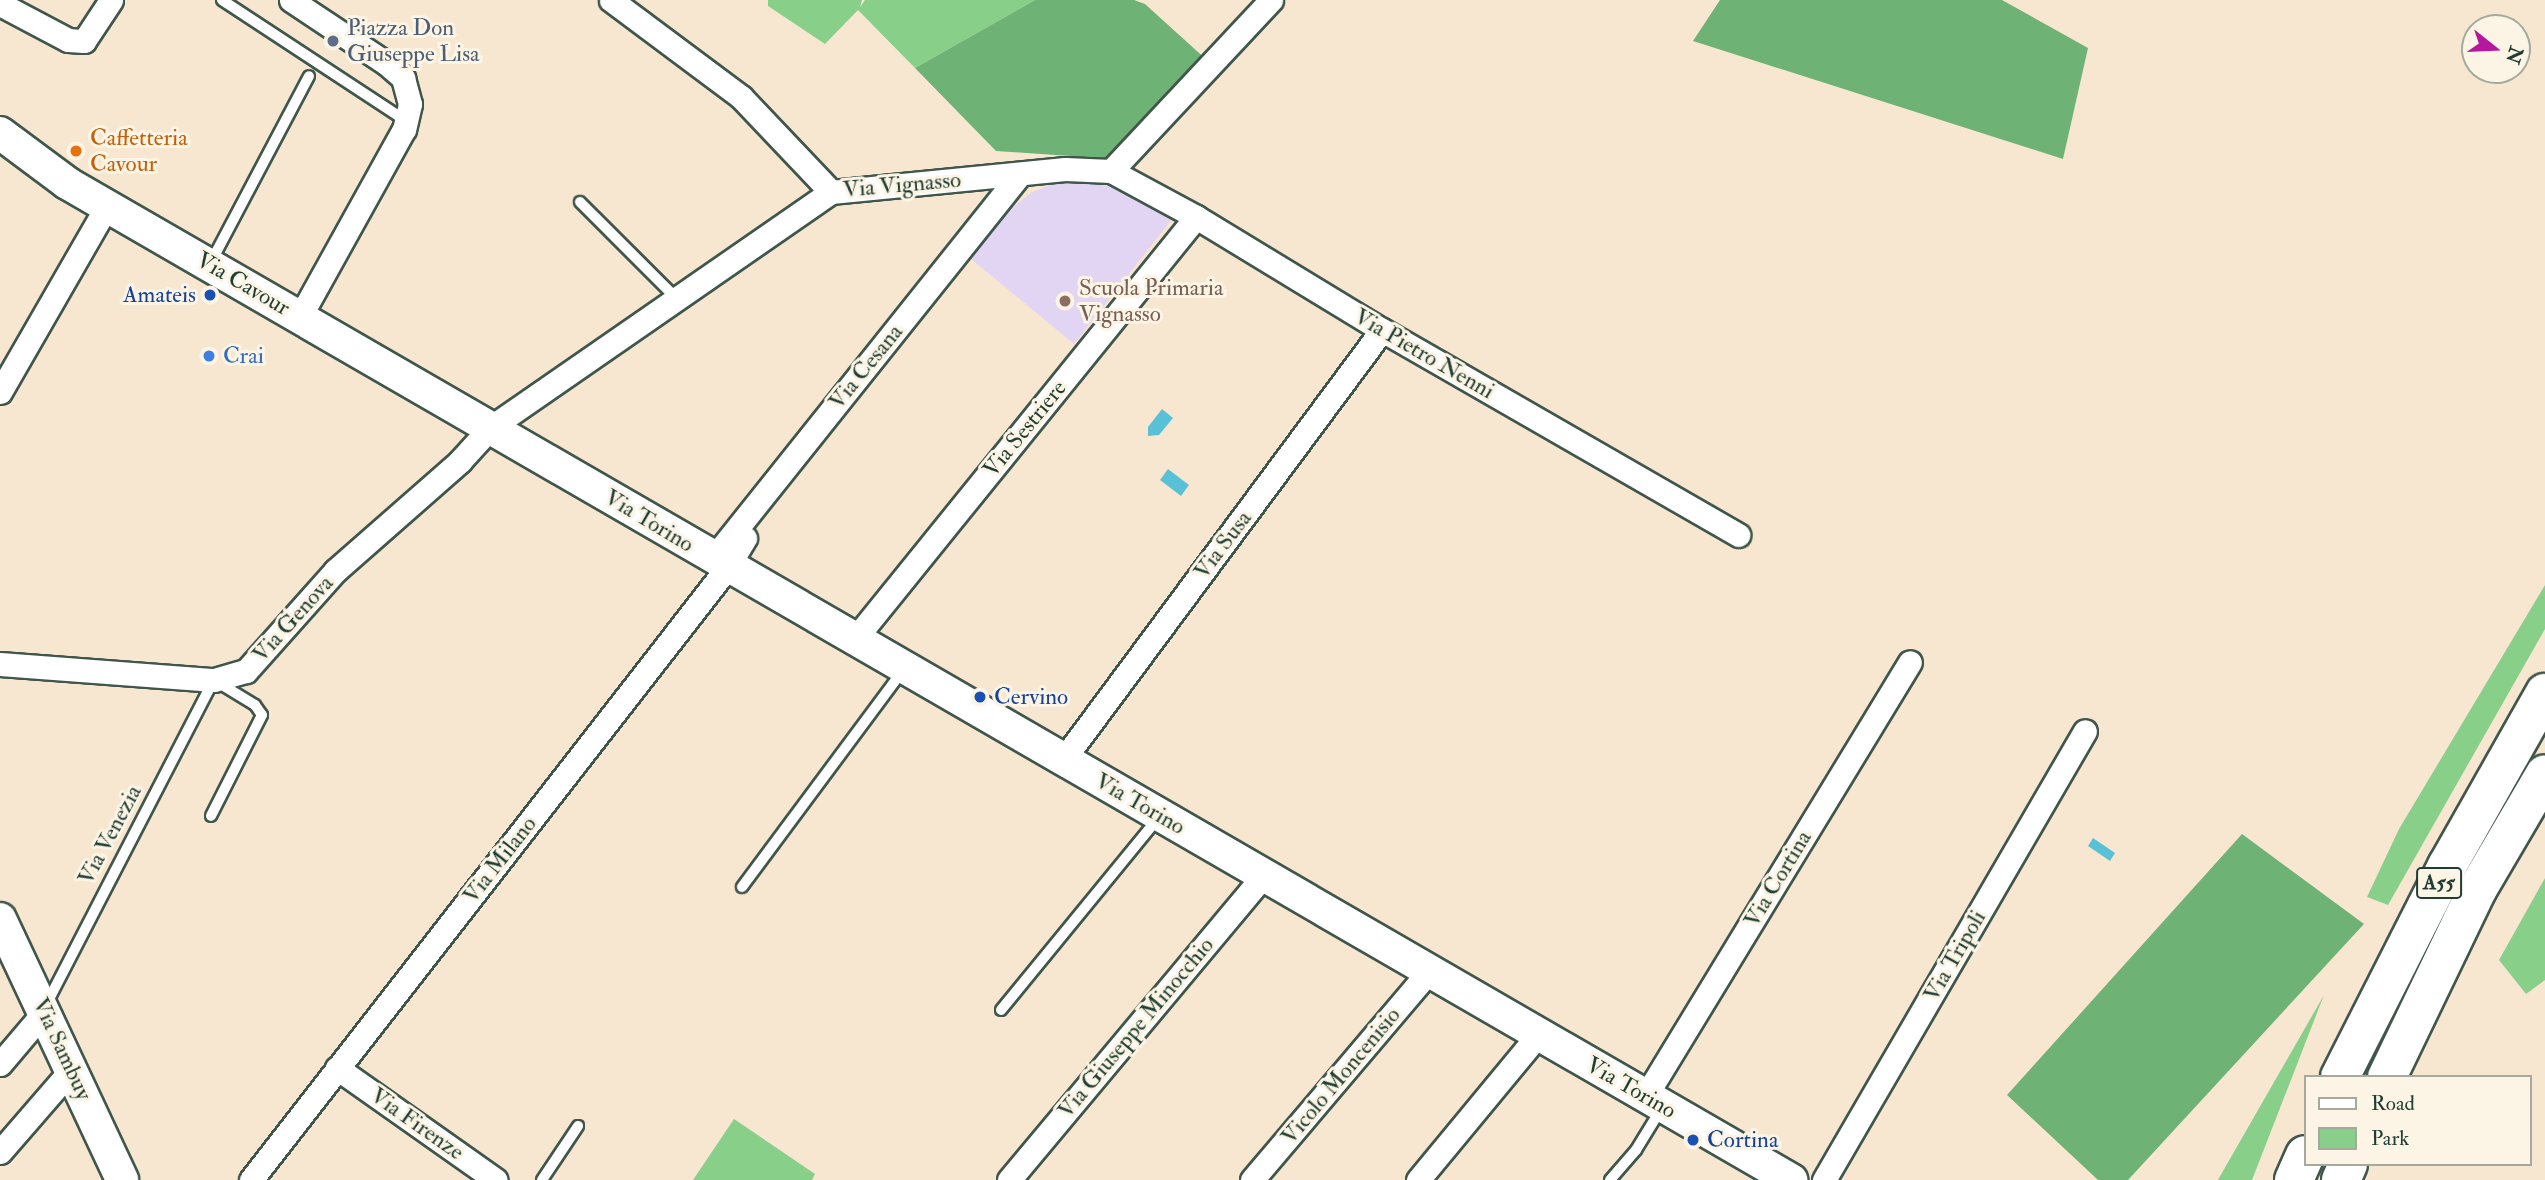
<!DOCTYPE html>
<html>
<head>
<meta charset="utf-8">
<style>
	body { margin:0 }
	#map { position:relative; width:2545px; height:1180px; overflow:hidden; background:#f8e7d0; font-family:"IM FELL Double Pica",serif }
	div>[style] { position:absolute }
	.built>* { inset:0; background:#e2d4f3 }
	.green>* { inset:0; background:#88cf8a }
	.forest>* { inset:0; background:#6eb276 }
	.water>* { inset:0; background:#59c1d6 }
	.roads { filter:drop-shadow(2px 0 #40564b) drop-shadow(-2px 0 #40564b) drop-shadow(0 2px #40564b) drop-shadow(0 -2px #40564b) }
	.lane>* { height:10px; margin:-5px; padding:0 5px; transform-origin:5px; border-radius:5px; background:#fff }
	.street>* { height:23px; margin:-11.5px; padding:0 11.5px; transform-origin:11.5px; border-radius:11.5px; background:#fff }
	.secondary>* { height:32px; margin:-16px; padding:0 16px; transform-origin:16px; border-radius:16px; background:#fff }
	.highway>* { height:38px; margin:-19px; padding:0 19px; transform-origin:19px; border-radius:19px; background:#fff }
	.dots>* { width:19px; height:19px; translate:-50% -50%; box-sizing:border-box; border:4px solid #fcf5e5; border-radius:50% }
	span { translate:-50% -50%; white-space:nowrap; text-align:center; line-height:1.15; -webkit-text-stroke:6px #fcf5e5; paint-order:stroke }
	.shield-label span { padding:2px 5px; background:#fcf5e5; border:2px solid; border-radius:5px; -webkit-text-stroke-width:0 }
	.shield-label { font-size:21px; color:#1f3d34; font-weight:700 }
	.service-label { font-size:23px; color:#4e5e75 }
	.left { translate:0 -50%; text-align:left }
	.food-label { font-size:23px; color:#c56008 }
	.street-label { font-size:23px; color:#1f3d34 }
	.education-label { font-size:23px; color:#785e54 }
	.transit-label { font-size:23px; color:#164399 }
	.right { translate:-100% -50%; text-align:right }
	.shop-label { font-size:23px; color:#366cbe }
	.legend { position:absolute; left:2304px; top:1075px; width:228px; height:91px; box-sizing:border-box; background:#fcf5e5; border:2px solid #a4ab9e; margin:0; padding:9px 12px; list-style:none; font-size:21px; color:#1f3d34 }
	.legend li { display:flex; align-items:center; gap:14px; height:35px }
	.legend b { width:35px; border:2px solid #a4ab9e }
	.north { position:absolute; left:2461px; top:14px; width:70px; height:70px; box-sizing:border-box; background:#fcf5e5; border:2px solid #a4ab9e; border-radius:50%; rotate:108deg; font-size:19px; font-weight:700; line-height:28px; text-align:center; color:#1f3d34 }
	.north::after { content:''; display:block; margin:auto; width:24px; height:32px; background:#b5179e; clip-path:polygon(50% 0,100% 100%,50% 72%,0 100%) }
</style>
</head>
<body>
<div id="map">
	<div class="built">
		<i style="clip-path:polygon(1064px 180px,1117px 187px,1173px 218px,1074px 344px,970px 258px,1012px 208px,1032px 192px)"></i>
	</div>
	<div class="green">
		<i style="clip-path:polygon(768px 0,862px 0,860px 7px,865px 0,1035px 0,915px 68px,858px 10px,825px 44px,768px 6px)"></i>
		<i style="clip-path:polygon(2545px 585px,2545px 629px,2388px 905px,2367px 897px,2399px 829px)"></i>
		<i style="clip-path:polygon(2545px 878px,2545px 980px,2526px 994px,2499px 960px)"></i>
		<i style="clip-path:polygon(2324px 995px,2252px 1180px,2218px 1180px,2219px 1178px)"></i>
		<i style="clip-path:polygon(734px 1119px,815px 1174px,812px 1180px,693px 1180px)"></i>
	</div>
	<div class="forest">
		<i style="clip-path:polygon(1035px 0,1134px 0,1145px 4px,1209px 62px,1111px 163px,1099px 158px,996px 151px,915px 68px)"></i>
		<i style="clip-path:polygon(1720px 0,2002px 0,2088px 48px,2063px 159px,1693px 41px)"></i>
		<i style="clip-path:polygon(2242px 834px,2364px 924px,2128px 1180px,2098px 1180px,2007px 1095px)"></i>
	</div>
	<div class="water">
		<i style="clip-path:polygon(1162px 409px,1173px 418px,1159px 435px,1148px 436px,1148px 427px)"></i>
		<i style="clip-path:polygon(1168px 469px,1189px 485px,1181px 496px,1160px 480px)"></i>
		<i style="clip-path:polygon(2093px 838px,2115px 853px,2110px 861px,2088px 846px)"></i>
	</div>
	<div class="roads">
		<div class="lane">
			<i style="left:222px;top:0;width:220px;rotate:33.3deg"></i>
			<i style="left:580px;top:202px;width:137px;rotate:45deg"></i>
			<i style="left:211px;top:262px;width:210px;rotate:-62.2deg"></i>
			<i style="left:742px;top:887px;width:272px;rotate:-53.4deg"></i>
			<i style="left:47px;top:1003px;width:364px;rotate:-62.7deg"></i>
			<i style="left:214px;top:680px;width:48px;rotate:31.4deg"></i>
			<i style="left:255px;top:705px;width:12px;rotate:55deg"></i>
			<i style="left:262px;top:715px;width:113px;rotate:116.8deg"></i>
			<i style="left:1001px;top:1010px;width:249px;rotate:-50.7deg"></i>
			<i style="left:542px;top:1180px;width:65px;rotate:-56.3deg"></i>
			<i style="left:1610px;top:1180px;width:40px;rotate:-49deg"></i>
			<i style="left:1636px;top:1150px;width:48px;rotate:-58.6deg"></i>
		</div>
		<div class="street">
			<i style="left:291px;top:0;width:114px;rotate:33.6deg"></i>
			<i style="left:386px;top:63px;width:23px;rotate:41deg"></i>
			<i style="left:403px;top:78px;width:27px;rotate:75deg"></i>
			<i style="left:410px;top:104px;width:26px;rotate:103deg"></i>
			<i style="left:404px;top:129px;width:215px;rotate:119deg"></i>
			<i style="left:611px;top:0;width:162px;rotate:36.7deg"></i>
			<i style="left:741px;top:97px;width:131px;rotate:46.5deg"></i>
			<i style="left:0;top:4px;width:77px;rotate:27.9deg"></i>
			<i style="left:68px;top:40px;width:16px;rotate:4deg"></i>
			<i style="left:84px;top:41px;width:49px;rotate:-56.6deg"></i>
			<i style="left:1111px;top:171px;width:234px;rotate:-46.9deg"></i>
			<i style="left:0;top:392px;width:215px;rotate:-60.1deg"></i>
			<i style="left:723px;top:546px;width:476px;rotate:-51.4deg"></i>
			<i style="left:854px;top:640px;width:544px;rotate:-51.04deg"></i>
			<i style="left:0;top:664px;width:215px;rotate:4.3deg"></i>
			<i style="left:214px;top:680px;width:33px;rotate:-16deg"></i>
			<i style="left:246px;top:671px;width:134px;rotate:-48.3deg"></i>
			<i style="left:335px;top:571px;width:167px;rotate:-41.3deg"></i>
			<i style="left:460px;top:461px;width:45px;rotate:-47.7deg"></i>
			<i style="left:490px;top:428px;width:415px;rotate:-34.7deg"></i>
			<i style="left:831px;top:192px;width:235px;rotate:-5.6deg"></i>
			<i style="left:1065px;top:169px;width:46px;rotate:2.5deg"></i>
			<i style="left:1111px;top:171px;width:97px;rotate:28.4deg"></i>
			<i style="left:1196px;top:217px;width:218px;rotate:31.3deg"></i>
			<i style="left:1382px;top:330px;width:411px;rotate:29.9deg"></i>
			<i style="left:1063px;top:760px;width:535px;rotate:-53.43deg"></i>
			<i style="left:0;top:1064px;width:70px;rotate:-49.7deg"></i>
			<i style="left:337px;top:1068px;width:194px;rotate:35.2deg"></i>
			<i style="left:1645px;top:1097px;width:509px;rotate:-58.65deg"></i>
			<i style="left:0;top:1152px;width:108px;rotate:-49.1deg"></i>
			<i style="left:251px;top:1180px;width:775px;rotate:-52.13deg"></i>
			<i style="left:727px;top:568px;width:35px;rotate:-59deg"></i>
			<i style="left:1009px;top:1180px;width:396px;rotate:-50.1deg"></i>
			<i style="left:1252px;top:1180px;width:274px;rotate:-49.7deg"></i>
			<i style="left:1418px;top:1180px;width:188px;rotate:-50.4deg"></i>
			<i style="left:1824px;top:1180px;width:519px;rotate:-59.83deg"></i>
		</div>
		<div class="secondary">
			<i style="left:0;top:133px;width:84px;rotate:36.7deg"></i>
			<i style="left:67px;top:183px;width:1992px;rotate:30.04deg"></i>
			<i style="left:0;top:919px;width:288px;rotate:64.9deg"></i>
		</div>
		<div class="highway">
			<i style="left:2340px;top:1077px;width:237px;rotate:-63.1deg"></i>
			<i style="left:2447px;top:866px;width:199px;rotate:-60.5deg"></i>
			<i style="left:2387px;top:1077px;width:208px;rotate:-64.3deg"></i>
			<i style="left:2477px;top:890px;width:134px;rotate:-59.6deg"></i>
			<i style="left:2294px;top:1180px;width:27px;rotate:-66deg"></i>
			<i style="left:2341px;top:1180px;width:17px;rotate:-66deg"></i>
		</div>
	</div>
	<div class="dots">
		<i style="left:333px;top:41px;background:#5c6f8a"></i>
		<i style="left:76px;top:151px;background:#e8710a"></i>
		<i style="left:210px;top:295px;background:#1a4fb4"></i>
		<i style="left:1065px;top:301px;background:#8d6e63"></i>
		<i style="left:209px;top:356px;background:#3f7fe0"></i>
		<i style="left:980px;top:697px;background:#1a4fb4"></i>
		<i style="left:1693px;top:1140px;background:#1a4fb4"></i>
	</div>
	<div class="shield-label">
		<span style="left:2439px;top:883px">A55</span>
	</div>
	<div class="service-label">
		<span class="left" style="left:347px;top:41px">Piazza Don<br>Giuseppe Lisa</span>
	</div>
	<div class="food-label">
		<span class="left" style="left:90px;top:151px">Caffetteria<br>Cavour</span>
	</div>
	<div class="street-label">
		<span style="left:902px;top:185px;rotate:-5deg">Via Vignasso</span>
		<span style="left:243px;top:284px;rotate:30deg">Via Cavour</span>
		<span style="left:1424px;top:354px;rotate:30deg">Via Pietro Nenni</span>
		<span style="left:866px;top:367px;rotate:-51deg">Via Cesana</span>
		<span style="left:1025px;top:429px;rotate:-51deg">Via Sestriere</span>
		<span style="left:649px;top:521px;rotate:31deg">Via Torino</span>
		<span style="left:1223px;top:545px;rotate:-53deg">Via Susa</span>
		<span style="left:293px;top:619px;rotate:-48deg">Via Genova</span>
		<span style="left:1140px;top:804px;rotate:30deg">Via Torino</span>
		<span style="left:110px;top:835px;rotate:-62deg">Via Venezia</span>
		<span style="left:500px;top:860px;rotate:-52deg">Via Milano</span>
		<span style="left:1778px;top:879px;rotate:-59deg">Via Cortina</span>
		<span style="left:1955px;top:956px;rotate:-60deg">Via Tripoli</span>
		<span style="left:1136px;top:1028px;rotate:-50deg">Via Giuseppe Minocchio</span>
		<span style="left:62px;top:1049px;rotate:65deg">Via Sambuy</span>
		<span style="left:1341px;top:1076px;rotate:-50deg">Vicolo Moncenisio</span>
		<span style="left:1631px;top:1088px;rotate:30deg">Via Torino</span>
		<span style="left:417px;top:1124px;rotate:35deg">Via Firenze</span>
	</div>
	<div class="education-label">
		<span class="left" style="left:1079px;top:301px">Scuola Primaria<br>Vignasso</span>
	</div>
	<div class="transit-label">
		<span class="right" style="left:196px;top:295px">Amateis</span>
		<span class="left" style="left:994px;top:697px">Cervino</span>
		<span class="left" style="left:1707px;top:1140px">Cortina</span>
	</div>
	<div class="shop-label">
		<span class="left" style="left:223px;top:356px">Crai</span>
	</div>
	<ul class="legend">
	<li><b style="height:9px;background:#fff"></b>Road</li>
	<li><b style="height:19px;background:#88cf8a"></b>Park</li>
	</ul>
	<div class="north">N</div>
</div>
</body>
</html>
